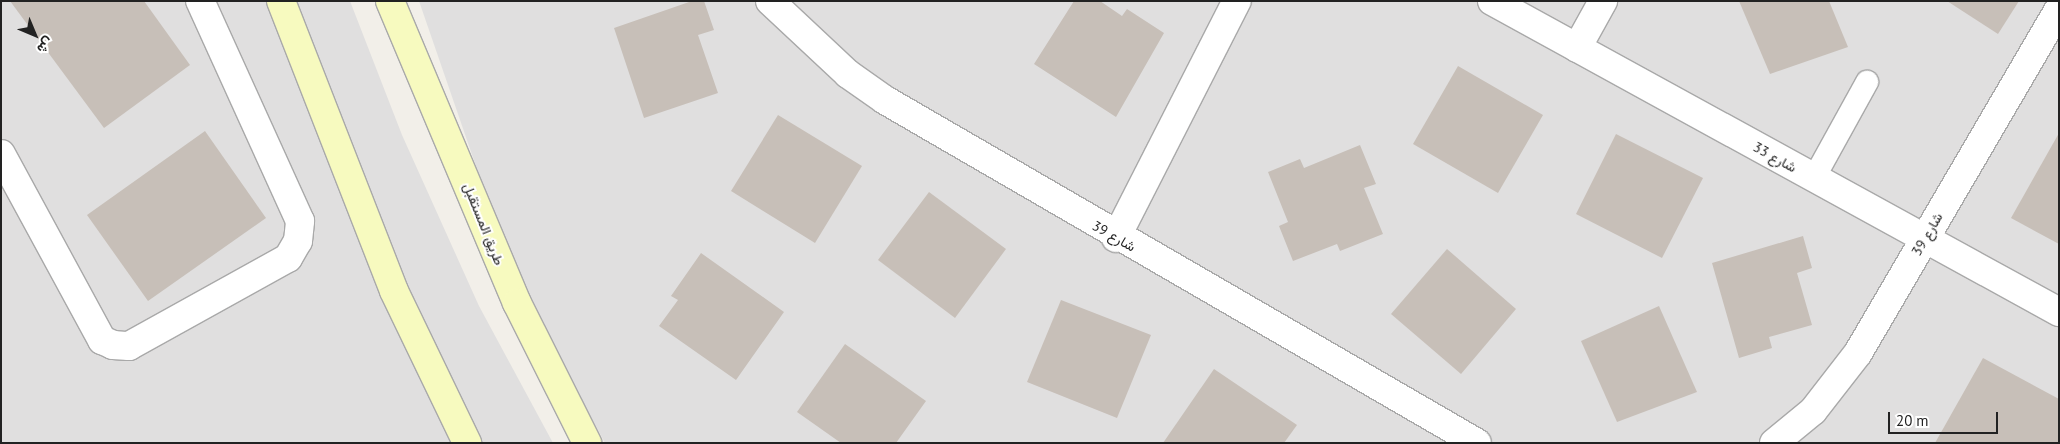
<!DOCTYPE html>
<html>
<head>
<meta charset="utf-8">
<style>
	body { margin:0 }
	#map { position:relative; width:2060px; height:444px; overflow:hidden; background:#f2efe9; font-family:"PT Sans",Vazirmatn,sans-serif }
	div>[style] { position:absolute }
	.residential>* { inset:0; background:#e0dfdf }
	.building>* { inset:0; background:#c7bfb8 }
	.roads { filter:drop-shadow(1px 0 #a9a9a9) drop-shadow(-1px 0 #a9a9a9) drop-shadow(0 1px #a9a9a9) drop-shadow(0 -1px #a9a9a9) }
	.lane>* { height:22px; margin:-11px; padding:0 11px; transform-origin:11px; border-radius:11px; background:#fff }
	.street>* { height:28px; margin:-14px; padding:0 14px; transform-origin:14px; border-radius:14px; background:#fff }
	.secondary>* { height:28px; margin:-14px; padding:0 14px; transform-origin:14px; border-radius:14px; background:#f7fabf }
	span { translate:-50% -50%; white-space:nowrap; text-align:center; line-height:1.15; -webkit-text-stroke:4px #fff; paint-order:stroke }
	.street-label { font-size:14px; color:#222 }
	.frame { position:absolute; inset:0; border:2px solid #222; pointer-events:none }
	.north { position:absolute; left:10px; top:10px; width:50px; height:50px; -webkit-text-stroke:4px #fff; paint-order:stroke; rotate:135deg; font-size:14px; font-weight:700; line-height:20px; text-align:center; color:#222 }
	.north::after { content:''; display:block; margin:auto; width:18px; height:22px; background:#222; clip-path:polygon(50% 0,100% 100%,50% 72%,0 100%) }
	.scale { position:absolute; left:1888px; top:412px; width:110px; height:22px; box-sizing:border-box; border:2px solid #222; border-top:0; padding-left:6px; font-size:15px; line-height:18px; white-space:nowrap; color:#222; -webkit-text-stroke:4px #fff; paint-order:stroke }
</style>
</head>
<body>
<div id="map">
	<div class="residential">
		<i style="clip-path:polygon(1px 1px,350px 1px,402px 135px,479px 306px,553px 443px,1px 443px)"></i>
		<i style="clip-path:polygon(419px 1px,2059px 1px,2059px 443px,605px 443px,552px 345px,488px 201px)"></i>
	</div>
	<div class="building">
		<i style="clip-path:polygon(10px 1px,144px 1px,190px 65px,104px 128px)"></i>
		<i style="clip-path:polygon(692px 1px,704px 1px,714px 30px,698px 35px,718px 93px,644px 118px,614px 28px)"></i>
		<i style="clip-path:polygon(1074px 1px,1100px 1px,1122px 16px,1127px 9px,1164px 33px,1116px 117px,1034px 64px)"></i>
		<i style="clip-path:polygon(1739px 1px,1829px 1px,1848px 47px,1770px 74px)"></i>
		<i style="clip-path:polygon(1947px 1px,2019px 1px,1998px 34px)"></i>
		<i style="clip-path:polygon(1458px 66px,1543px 115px,1498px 193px,1413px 144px)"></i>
		<i style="clip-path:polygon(778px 115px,862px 166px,815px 243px,731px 191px)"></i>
		<i style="clip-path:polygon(205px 131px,266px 218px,148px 301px,87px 215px)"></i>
		<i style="clip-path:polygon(2059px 133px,2059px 244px,2011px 218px)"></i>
		<i style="clip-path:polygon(1616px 134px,1703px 178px,1662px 258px,1576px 214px)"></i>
		<i style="clip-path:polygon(1360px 145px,1376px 184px,1364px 188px,1383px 234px,1340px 251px,1337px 244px,1293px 261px,1279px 226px,1288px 222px,1268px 172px,1300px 159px,1304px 168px)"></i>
		<i style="clip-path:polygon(929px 192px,1006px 249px,955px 318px,878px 260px)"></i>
		<i style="clip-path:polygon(1803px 236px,1812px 268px,1797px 273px,1812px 325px,1769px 337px,1772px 348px,1739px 358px,1712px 263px)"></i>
		<i style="clip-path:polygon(1447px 249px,1516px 309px,1461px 374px,1391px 314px)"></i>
		<i style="clip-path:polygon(701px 253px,784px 312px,736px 380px,659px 326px,678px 300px,671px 296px)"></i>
		<i style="clip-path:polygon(1061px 300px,1151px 335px,1117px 418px,1027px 382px)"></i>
		<i style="clip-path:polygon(1659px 306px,1697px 392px,1617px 422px,1581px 341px)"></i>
		<i style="clip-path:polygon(845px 344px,926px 401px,896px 443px,841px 443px,797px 412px)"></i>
		<i style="clip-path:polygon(1983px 358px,2059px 399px,2059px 443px,1935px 443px)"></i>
		<i style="clip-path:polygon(1214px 369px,1297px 425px,1284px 443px,1163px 443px)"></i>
	</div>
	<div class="roads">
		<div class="lane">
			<i style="left:1814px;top:178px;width:110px;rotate:-61.1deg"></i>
		</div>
		<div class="street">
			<i style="left:770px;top:1px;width:107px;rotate:43.1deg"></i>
			<i style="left:848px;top:74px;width:45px;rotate:35.1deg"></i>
			<i style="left:885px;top:100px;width:684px;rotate:30.09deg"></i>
			<i style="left:1492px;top:1px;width:647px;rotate:28.74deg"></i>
			<i style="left:1577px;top:48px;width:54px;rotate:-61deg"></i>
			<i style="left:1px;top:154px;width:212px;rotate:61.5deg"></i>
			<i style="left:102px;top:340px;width:12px;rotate:24deg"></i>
			<i style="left:113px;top:345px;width:16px;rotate:4deg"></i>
			<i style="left:129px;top:346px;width:182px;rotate:-29deg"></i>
			<i style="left:288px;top:258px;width:20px;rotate:-60deg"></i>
			<i style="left:298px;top:241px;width:20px;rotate:-84deg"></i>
			<i style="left:300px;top:221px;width:242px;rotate:-114.4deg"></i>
			<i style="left:1116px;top:238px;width:266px;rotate:-63deg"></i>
			<i style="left:1774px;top:443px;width:50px;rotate:-39.4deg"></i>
			<i style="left:1813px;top:411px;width:73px;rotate:-52.2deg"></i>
			<i style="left:1858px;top:353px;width:398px;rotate:-59.7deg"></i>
		</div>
		<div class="secondary">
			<i style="left:281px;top:1px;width:311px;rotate:68.7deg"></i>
			<i style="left:394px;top:291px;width:169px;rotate:64.3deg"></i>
			<i style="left:390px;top:1px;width:328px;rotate:67.2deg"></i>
			<i style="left:517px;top:303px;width:157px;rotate:63.4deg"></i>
		</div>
	</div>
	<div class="street-label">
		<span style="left:1775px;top:157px;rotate:29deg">شارع 33</span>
		<span style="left:484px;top:224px;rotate:68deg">طريق المستقبل</span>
		<span style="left:1927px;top:234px;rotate:-60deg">شارع 39</span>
		<span style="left:1114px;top:236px;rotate:30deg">شارع 39</span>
	</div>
	<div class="frame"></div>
	<div class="north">ش</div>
	<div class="scale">20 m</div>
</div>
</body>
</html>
